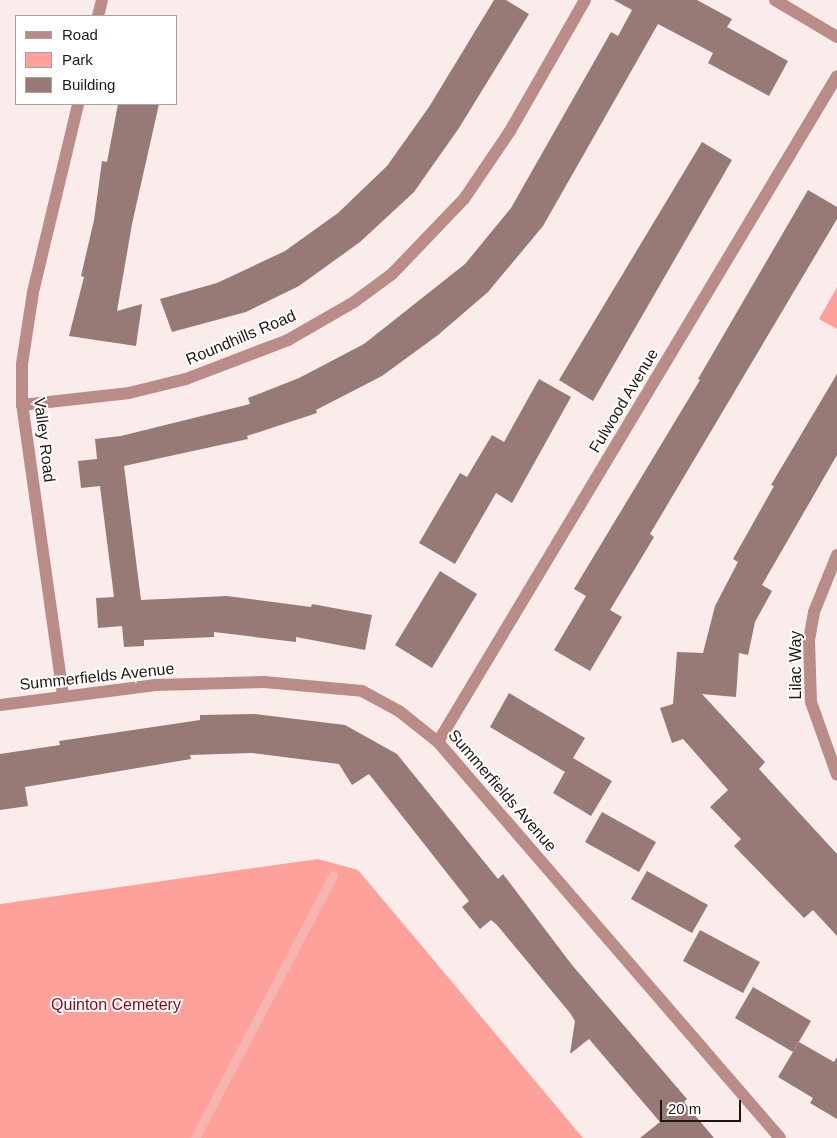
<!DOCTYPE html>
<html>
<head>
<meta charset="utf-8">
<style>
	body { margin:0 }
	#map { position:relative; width:837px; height:1138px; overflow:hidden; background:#faeceb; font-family:Helvetica,sans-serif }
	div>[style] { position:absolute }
	.green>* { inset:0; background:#fea19b }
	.stream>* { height:9px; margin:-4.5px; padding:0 4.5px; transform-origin:4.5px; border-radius:4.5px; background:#f6b5b0 }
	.building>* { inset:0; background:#977976 }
	.street>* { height:12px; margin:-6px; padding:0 6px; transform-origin:6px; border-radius:6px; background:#ba8c88 }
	span { translate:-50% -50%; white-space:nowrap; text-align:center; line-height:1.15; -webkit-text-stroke:4px #fff; paint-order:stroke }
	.street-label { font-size:16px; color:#221615 }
	.park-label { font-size:16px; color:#880717 }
	.legend { position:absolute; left:15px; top:15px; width:162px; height:90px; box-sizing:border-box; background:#fff; border:1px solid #a7a2a1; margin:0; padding:6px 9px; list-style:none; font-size:15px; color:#221615 }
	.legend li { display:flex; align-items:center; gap:10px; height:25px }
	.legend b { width:25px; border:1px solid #a7a2a1 }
	.scale { position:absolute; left:660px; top:1100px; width:81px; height:22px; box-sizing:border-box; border:2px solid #221615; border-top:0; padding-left:6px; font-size:15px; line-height:18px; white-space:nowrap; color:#221615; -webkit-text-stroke:4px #fff; paint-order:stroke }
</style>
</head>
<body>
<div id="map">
	<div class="green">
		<i style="clip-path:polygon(837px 287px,837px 329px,819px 319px)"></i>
		<i style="clip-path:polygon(318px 859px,358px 870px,583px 1138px,0 1138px,0 904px)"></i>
	</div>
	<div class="stream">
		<i style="left:195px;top:1138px;width:297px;rotate:-62.3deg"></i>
	</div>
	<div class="building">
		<i style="clip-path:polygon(494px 0,506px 0,529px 14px,459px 128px,414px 192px,360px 242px,299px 286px,246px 312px,172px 332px,160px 299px,217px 283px,285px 251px,338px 213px,387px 166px,429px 107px)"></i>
		<i style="clip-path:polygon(614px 0,697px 0,732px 19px,727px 27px,788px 61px,769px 96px,708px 63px,713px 53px,658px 24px,543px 226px,488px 292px,438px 335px,382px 376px,316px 410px,317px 413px,247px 436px,248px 439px,124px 466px,141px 600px,227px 596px,311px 607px,312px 604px,372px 615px,365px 650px,296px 637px,296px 642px,214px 632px,214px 637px,144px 640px,144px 646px,124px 647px,122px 626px,98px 628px,96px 598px,114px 597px,100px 486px,81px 488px,78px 461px,97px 459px,95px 439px,121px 436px,250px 404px,248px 398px,299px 378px,364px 344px,465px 264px,511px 208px,611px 32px,618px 36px,632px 10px)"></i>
		<i style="clip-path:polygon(118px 104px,159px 104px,132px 224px,117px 311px,142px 304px,136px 346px,69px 336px,84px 277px,81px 276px,94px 220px,102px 161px,107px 162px)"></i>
		<i style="clip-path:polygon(702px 142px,732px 160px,593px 401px,559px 380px)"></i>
		<i style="clip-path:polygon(808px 190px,837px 207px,837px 219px,650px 534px,654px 537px,610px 610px,622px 617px,590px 671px,554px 650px,586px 596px,574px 589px,700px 380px,698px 379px)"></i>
		<i style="clip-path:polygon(837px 374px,837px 455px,762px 585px,772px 591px,755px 622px,748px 655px,739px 653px,736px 697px,702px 694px,765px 762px,759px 769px,837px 854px,837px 936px,813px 910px,804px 918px,734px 846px,741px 839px,710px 807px,728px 790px,683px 739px,672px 743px,660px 708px,673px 704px,677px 652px,703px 653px,715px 606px,738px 562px,733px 559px,774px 486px,771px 485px)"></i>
		<i style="clip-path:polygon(539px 379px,571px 397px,512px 503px,496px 493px,455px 564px,419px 543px,460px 473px,467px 477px,492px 435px,504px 442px)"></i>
		<i style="clip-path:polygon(440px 571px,477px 594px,432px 668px,395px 645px)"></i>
		<i style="clip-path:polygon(509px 693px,585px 738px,573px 758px,612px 781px,591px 816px,553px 793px,572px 759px,565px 772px,490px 727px)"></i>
		<i style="clip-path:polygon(255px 714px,345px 725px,397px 754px,498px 879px,503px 874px,572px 965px,687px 1099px,684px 1102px,714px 1138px,640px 1138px,660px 1122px,589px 1039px,570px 1054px,575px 1021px,570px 1013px,497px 925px,491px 920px,480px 929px,462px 907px,469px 901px,369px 774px,352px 785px,339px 764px,252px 753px,190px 755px,191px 759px,25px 787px,28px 806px,0 810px,0 754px,60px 745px,59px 741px,200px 720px,200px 715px)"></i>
		<i style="clip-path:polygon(602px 812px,656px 842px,639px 872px,585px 842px)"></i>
		<i style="clip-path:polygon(647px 871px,708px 905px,692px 933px,631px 899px)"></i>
		<i style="clip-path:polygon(700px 930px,760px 962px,743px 993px,683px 961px)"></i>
		<i style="clip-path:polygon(753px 987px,811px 1021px,793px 1052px,735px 1018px)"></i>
		<i style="clip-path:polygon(799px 1042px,834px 1062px,837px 1057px,837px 1119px,810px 1103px,813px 1098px,778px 1077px)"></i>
	</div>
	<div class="street">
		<i style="left:775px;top:0;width:72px;rotate:30.8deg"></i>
		<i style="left:98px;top:16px;width:16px;rotate:-76deg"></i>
		<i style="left:22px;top:405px;width:108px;rotate:-6.4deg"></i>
		<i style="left:129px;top:393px;width:59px;rotate:-13.8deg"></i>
		<i style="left:186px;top:379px;width:109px;rotate:-20.9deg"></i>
		<i style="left:288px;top:340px;width:76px;rotate:-29.9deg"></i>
		<i style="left:354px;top:302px;width:47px;rotate:-36.4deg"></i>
		<i style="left:392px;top:274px;width:104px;rotate:-46.2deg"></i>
		<i style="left:464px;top:199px;width:82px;rotate:-55.9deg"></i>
		<i style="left:510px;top:131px;width:151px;rotate:-60.2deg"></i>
		<i style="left:837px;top:555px;width:61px;rotate:112deg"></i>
		<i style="left:814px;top:612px;width:28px;rotate:100deg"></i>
		<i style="left:809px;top:640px;width:62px;rotate:88.2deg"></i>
		<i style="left:811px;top:702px;width:77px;rotate:70.4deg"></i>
		<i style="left:63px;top:695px;width:293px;rotate:-98deg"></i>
		<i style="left:22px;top:405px;width:41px;rotate:-90deg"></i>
		<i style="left:22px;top:364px;width:73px;rotate:-81.3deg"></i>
		<i style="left:33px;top:292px;width:193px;rotate:-76.5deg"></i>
		<i style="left:0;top:705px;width:157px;rotate:-7.3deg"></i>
		<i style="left:156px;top:685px;width:108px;rotate:-1.6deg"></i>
		<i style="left:264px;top:682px;width:98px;rotate:5.2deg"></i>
		<i style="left:362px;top:691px;width:42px;rotate:28.4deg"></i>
		<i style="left:399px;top:711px;width:50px;rotate:38.5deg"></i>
		<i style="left:438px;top:742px;width:523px;rotate:49.18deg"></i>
		<i style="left:438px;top:742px;width:776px;rotate:-59.07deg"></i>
	</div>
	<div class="street-label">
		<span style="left:241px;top:338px;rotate:-23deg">Roundhills Road</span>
		<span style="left:624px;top:401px;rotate:-59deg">Fulwood Avenue</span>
		<span style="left:44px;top:440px;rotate:83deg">Valley Road</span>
		<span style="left:796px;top:665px;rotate:-90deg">Lilac Way</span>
		<span style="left:97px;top:677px;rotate:-6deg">Summerfields Avenue</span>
		<span style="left:502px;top:791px;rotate:49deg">Summerfields Avenue</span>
	</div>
	<div class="park-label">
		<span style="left:116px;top:1005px">Quinton Cemetery</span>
	</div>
	<ul class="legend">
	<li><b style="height:6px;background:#ba8c88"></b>Road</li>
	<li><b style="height:14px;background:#fea19b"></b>Park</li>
	<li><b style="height:14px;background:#977976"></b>Building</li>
	</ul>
	<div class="scale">20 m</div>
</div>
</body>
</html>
